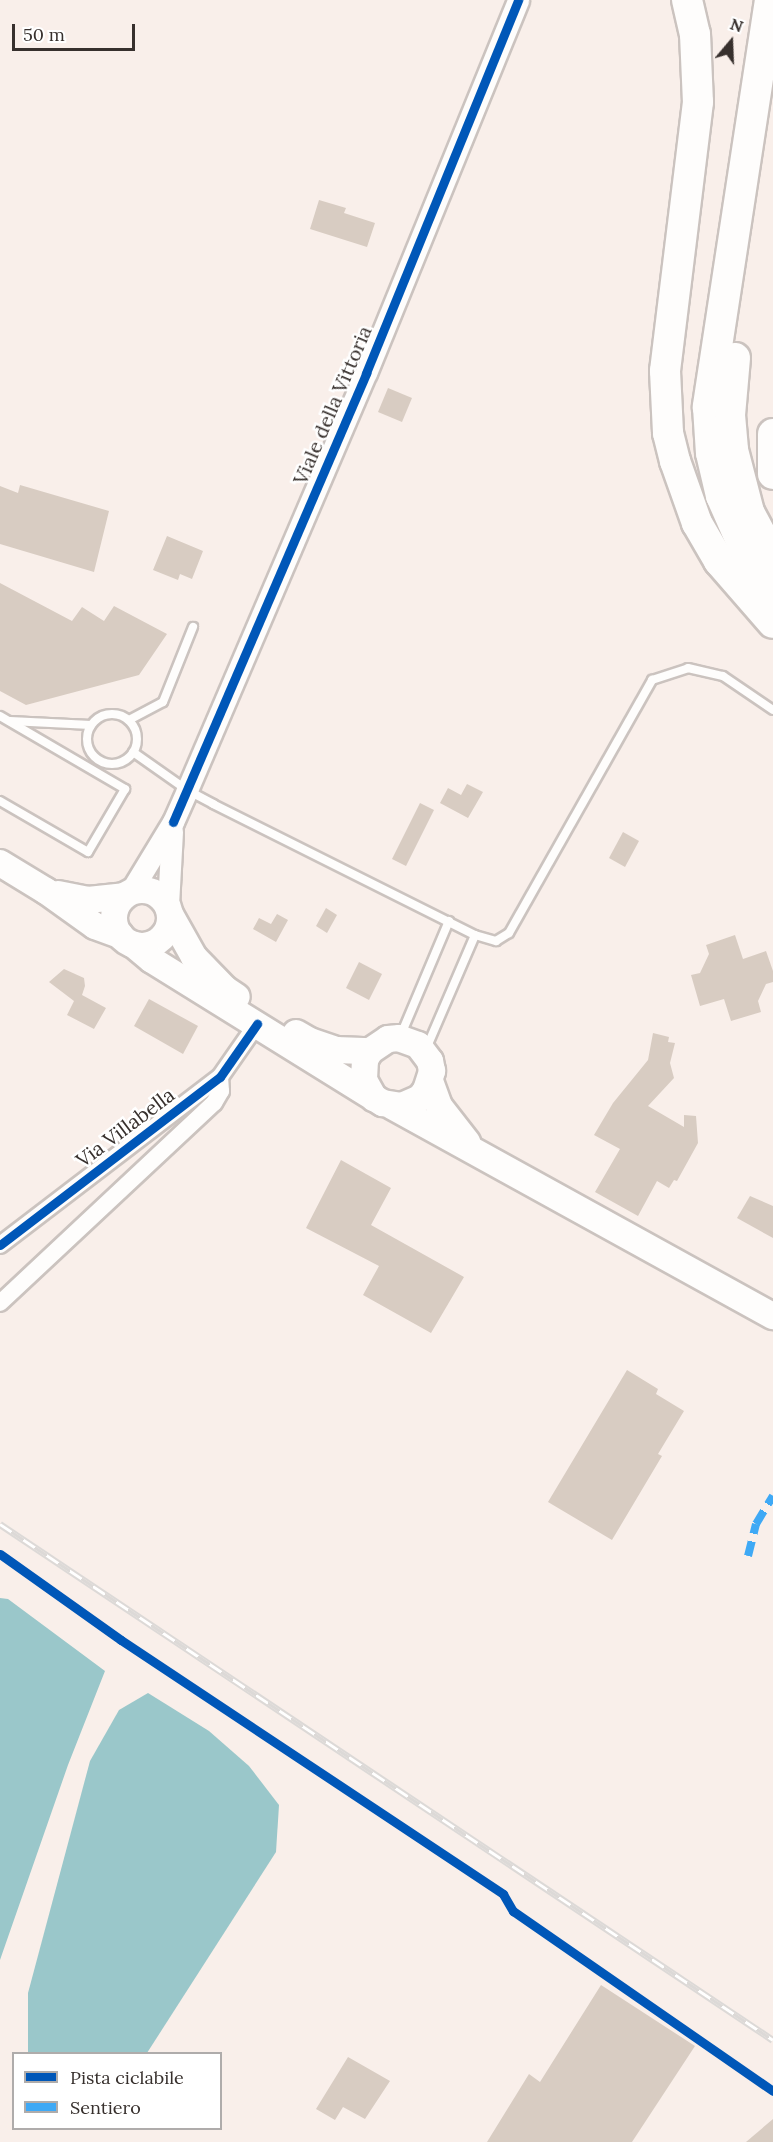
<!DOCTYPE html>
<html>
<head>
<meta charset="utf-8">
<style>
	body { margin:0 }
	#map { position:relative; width:773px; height:2142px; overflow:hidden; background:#f9efea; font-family:Lora,serif }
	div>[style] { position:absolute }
	.water>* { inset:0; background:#9ac7ca }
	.building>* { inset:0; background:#d8ccc2 }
	.roads { filter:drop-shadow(2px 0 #cbc3bf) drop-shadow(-2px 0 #cbc3bf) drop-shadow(0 2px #cbc3bf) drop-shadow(0 -2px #cbc3bf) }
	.service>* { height:8px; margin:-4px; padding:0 4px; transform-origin:4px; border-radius:4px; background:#fefdfc }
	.service>.ring { margin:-4px; padding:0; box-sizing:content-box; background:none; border:8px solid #fefdfc; border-radius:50% }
	.minor>* { height:16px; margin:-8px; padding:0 8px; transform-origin:8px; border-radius:8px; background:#fefdfc }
	.tertiary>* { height:21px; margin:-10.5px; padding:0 10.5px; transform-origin:10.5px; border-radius:10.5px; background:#fefdfc }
	.primary>* { height:26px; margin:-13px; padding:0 13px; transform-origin:13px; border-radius:13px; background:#fefdfc }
	.primary>.ring { margin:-13px; padding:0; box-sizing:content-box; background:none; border:26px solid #fefdfc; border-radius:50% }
	.motorway>* { height:30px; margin:-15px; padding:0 15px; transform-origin:15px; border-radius:15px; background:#fefdfc }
	.rail>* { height:7px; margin-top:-3.5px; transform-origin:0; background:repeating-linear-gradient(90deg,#fff 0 14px,#dcd9d7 0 28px); box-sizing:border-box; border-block:2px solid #dcd9d7 }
	.quiet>* { height:8px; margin-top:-4px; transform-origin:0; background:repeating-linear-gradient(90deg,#3fa9f5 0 15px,transparent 0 23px) }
	.cycleway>* { height:9px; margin:-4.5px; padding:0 4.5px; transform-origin:4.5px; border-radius:4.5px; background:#0057b8 }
	span { translate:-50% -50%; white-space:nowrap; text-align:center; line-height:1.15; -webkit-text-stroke:5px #fff; paint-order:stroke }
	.street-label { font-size:20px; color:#37302d }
	.legend { position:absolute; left:12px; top:2052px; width:210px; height:78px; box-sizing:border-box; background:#fff; border:2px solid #afacab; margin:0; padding:8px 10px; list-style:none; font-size:18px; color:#37302d }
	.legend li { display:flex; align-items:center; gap:12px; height:30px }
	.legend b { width:30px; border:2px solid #afacab }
	.north { position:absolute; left:701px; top:12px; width:60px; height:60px; -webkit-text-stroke:4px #fff; paint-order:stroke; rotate:19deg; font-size:16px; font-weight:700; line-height:24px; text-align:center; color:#37302d }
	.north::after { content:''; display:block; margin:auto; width:21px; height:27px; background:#37302d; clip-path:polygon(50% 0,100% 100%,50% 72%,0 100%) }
	.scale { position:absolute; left:12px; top:24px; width:123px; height:27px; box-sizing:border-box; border:3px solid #37302d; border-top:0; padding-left:8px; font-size:18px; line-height:21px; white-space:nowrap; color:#37302d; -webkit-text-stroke:4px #fff; paint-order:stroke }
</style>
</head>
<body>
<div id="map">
	<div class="water">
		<i style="clip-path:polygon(0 1598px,8px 1599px,105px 1671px,68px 1765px,0 1960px)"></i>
		<i style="clip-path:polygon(148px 1693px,209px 1731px,249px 1766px,279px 1805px,276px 1852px,147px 2053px,28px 2053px,28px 1993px,90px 1761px,119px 1710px)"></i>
	</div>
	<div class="building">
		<i style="clip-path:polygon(319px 200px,346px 208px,344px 213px,375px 223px,367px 247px,310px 229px)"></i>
		<i style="clip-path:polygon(388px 388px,412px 398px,402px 422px,378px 412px)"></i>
		<i style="clip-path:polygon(20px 485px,109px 511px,94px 572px,0 544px,0 486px,18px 493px)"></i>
		<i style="clip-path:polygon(167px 536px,203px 551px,192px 579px,180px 574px,178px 580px,153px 570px)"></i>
		<i style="clip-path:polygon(0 583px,72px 621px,82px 607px,104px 621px,114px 606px,167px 634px,139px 675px,26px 705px,0 691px)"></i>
		<i style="clip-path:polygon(467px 784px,483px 792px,468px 818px,440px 803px,448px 788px,461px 795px)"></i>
		<i style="clip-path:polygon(420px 803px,434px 810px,406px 866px,392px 859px)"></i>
		<i style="clip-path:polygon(623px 832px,639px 841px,625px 867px,609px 858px)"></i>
		<i style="clip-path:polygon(326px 908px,337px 915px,327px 933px,316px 926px)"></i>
		<i style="clip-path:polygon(277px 914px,288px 920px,276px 942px,253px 929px,259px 918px,271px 924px)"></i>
		<i style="clip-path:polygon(735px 935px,743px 959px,766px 951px,773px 971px,773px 982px,766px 984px,758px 1001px,761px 1012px,731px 1021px,724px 999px,700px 1006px,691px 975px,700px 973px,709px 954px,706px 945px)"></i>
		<i style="clip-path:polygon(359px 962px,382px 974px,369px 1000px,346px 988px)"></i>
		<i style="clip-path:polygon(64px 969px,84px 978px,85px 986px,82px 995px,106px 1008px,94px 1029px,67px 1015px,74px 1001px,49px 982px)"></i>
		<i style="clip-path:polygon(149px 999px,198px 1026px,183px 1054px,134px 1026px)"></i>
		<i style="clip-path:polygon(653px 1033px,669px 1037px,668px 1042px,675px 1043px,670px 1063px,674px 1078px,648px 1106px,684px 1127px,684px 1115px,696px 1116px,698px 1143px,677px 1181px,674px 1180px,669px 1188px,657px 1181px,638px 1216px,595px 1192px,620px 1149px,594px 1135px,613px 1103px,648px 1060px)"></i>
		<i style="clip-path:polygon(341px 1160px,391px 1188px,371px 1225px,464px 1277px,431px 1333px,363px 1295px,379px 1266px,306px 1228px)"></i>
		<i style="clip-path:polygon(750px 1196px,773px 1206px,773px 1238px,737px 1218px)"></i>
		<i style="clip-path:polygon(627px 1370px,658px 1389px,656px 1394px,684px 1411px,658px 1454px,662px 1456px,612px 1540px,548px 1502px)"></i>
		<i style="clip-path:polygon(601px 1985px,695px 2046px,632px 2142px,487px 2142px,529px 2074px,540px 2082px)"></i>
		<i style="clip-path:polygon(348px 2057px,390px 2081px,365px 2119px,343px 2107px,335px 2120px,316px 2109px)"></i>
		<i style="clip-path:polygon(773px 2119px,773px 2142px,746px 2142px)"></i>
	</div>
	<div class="roads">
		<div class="service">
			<i class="ring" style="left:87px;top:714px;width:42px;height:42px"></i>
			<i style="left:0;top:716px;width:145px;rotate:30.3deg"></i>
			<i style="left:125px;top:789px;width:73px;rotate:120.4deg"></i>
			<i style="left:88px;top:852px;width:102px;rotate:-149.9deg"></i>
			<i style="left:129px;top:720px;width:38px;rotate:-28deg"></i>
			<i style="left:163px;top:702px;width:81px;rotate:-68.2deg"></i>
			<i style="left:10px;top:721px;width:81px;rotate:2.8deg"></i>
			<i style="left:133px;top:752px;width:66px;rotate:35.1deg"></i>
			<i style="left:187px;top:790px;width:30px;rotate:28deg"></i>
			<i style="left:213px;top:804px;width:293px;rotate:26.6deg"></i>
			<i style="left:475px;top:935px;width:22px;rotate:16deg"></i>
			<i style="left:496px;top:941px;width:15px;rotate:-32deg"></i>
			<i style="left:509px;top:933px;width:291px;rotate:-60.5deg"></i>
			<i style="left:652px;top:680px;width:38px;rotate:-18deg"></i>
			<i style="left:688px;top:668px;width:36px;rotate:13deg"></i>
			<i style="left:723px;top:676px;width:60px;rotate:34.2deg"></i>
			<i style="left:400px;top:1037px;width:126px;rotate:-67.1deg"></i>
			<i style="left:426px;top:1049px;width:124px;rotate:-66.7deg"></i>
		</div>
		<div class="minor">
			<i style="left:0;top:1245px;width:277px;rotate:-37.4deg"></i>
			<i style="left:220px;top:1077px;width:65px;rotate:-55.1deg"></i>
			<i style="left:0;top:1303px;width:293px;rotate:-43.1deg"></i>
			<i style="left:214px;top:1103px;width:14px;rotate:-60deg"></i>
			<i style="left:221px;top:1091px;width:14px;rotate:-94deg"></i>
		</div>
		<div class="tertiary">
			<i style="left:131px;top:891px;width:81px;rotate:-58.7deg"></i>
			<i style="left:173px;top:822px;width:35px;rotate:-66deg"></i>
			<i style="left:187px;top:790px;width:454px;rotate:-66.8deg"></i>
			<i style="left:366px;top:373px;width:403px;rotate:-67.8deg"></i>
			<i style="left:168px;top:905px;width:74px;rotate:-86.9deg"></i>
		</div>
		<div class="primary">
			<i style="left:0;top:863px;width:54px;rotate:31.3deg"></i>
			<i style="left:46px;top:891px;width:60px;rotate:35.5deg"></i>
			<i style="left:95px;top:926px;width:27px;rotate:20deg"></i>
			<i class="ring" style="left:114px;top:890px;width:30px;height:30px"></i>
			<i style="left:58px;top:894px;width:31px;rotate:11deg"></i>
			<i style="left:88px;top:900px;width:36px;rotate:-6deg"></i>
			<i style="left:171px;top:916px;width:47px;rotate:60.7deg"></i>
			<i style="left:194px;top:957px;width:45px;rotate:45.9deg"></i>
			<i style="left:225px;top:989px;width:14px;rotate:34deg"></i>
			<i style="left:134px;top:945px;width:23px;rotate:40deg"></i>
			<i style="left:152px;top:960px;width:272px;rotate:31.8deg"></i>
			<i style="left:383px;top:1103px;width:19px;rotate:9deg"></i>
			<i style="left:402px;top:1106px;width:20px;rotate:-24deg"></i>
			<i style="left:420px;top:1098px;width:10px;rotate:-53deg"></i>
			<i style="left:426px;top:1090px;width:20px;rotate:-72deg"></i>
			<i style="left:432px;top:1071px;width:10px;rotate:-101deg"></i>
			<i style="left:430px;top:1061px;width:20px;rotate:-127deg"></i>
			<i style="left:418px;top:1045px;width:20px;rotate:-160deg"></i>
			<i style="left:399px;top:1038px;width:11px;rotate:175deg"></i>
			<i style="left:388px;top:1039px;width:22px;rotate:146deg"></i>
			<i style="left:370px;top:1051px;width:10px;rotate:119deg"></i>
			<i style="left:365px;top:1060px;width:20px;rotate:93deg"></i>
			<i style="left:364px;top:1080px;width:21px;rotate:61deg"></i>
			<i style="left:296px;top:1033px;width:16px;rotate:30deg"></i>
			<i style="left:310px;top:1041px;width:28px;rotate:19deg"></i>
			<i style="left:336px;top:1050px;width:34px;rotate:2deg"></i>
			<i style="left:430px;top:1081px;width:27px;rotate:70deg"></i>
			<i style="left:439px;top:1106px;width:46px;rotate:52.1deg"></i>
			<i style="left:392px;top:1106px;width:435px;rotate:28.9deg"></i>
		</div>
		<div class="motorway">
			<i style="left:687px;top:0;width:35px;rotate:77deg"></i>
			<i style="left:695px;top:34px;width:68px;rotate:87.5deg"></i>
			<i style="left:698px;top:102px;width:271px;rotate:97deg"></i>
			<i style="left:665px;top:371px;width:62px;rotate:87.2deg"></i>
			<i style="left:668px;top:433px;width:29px;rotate:76deg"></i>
			<i style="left:675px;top:461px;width:66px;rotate:70.5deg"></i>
			<i style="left:697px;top:523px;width:44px;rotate:59.9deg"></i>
			<i style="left:719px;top:561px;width:82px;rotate:48.9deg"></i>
			<i style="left:770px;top:0;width:412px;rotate:98.7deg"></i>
			<i style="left:708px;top:407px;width:46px;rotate:86.3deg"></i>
			<i style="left:711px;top:453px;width:44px;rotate:76.9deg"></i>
			<i style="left:721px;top:496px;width:57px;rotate:66.1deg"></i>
			<i style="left:744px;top:548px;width:51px;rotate:55.4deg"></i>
			<i style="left:735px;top:358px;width:57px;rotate:95deg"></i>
			<i style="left:730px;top:415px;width:35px;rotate:85deg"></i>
			<i style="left:733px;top:450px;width:64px;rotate:75.5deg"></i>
			<i style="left:749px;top:512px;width:51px;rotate:61.9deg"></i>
			<i style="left:773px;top:434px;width:40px;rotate:90deg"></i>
		</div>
	</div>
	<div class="rail">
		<i style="left:0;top:1524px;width:929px;rotate:33.72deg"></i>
	</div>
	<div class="quiet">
		<i style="left:748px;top:1556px;width:33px;rotate:-76deg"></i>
		<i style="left:756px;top:1524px;width:33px;rotate:-59deg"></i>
	</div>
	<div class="cycleway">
		<i style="left:173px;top:822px;width:489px;rotate:-66.7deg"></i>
		<i style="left:366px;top:373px;width:403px;rotate:-67.8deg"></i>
		<i style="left:0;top:1245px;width:277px;rotate:-37.4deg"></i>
		<i style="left:220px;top:1077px;width:65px;rotate:-55.1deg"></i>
		<i style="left:0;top:1554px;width:148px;rotate:35.4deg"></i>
		<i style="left:121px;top:1640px;width:459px;rotate:33.6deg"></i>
		<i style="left:503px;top:1894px;width:20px;rotate:60deg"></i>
		<i style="left:513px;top:1911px;width:316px;rotate:34.7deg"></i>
	</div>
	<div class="street-label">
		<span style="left:332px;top:405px;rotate:-67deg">Viale della Vittoria</span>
		<span style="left:125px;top:1127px;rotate:-37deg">Via Villabella</span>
	</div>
	<ul class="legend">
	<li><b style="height:8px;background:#0057b8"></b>Pista ciclabile</li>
	<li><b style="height:8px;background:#3fa9f5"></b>Sentiero</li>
	</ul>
	<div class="north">N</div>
	<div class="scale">50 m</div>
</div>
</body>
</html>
